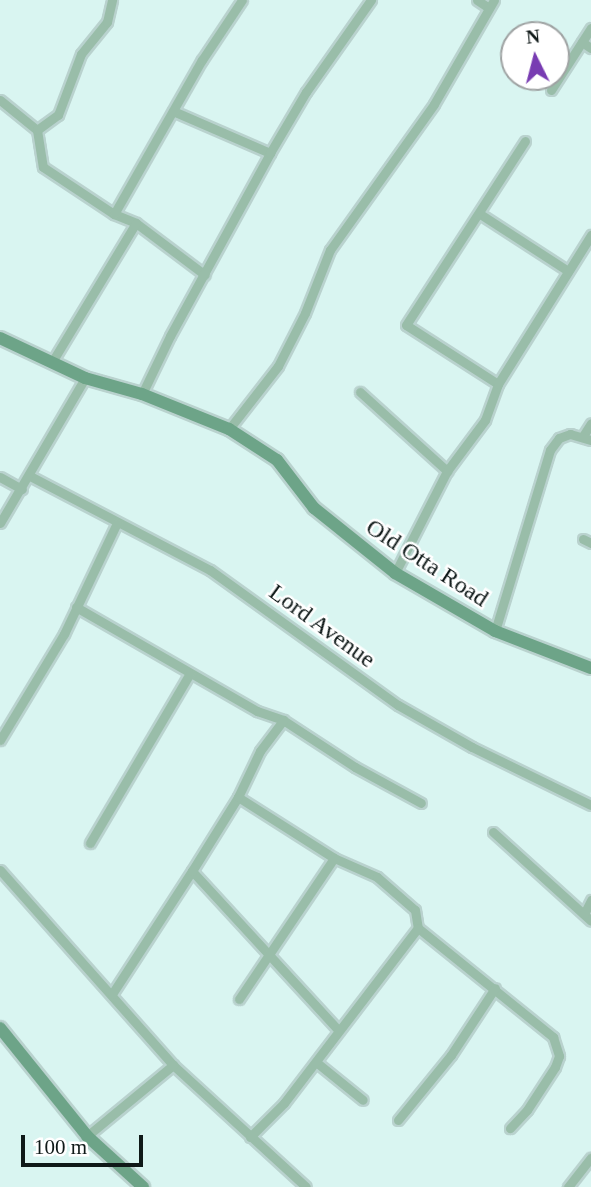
<!DOCTYPE html>
<style>
body{margin:0}
#map{position:relative;width:591px;height:1187px;overflow:hidden;background:#d9f5f1;font-family:"Times New Roman",serif}
div>[style]{position:absolute}
.roads{filter:drop-shadow(2px 0 #b9d2ce) drop-shadow(-2px 0 #b9d2ce) drop-shadow(0 2px #b9d2ce) drop-shadow(0 -2px #b9d2ce)}
.street>*{height:9px;margin:-4.5px;padding:0 4.5px;transform-origin:4.5px;border-radius:4.5px;background:#99bda9}
.secondary>*{height:12px;margin:-6px;padding:0 6px;transform-origin:6px;border-radius:6px;background:#6da488}
span{translate:-50% -50%;white-space:nowrap;text-align:center;line-height:1.15;-webkit-text-stroke:5px #fff;paint-order:stroke}
.street-label{font-size:24px;color:#0f1918}
.north{position:absolute;left:500px;top:21px;width:70px;height:70px;box-sizing:border-box;background:#fff;border:2px solid #9fa3a3;border-radius:50%;rotate:354deg;font-size:19px;font-weight:700;line-height:28px;text-align:center;color:#0f1918}
.north::after{content:'';display:block;margin:auto;width:24px;height:32px;background:#783cb2;clip-path:polygon(50% 0,100% 100%,50% 72%,0 100%)}
.scale{position:absolute;left:21px;top:1135px;width:122px;height:32px;box-sizing:border-box;border:4px solid #0f1918;border-top:0;padding-left:9px;font-size:21px;line-height:24px;white-space:nowrap;color:#0f1918;-webkit-text-stroke:5px #fff;paint-order:stroke}
</style>
<div id="map">
<div class="roads">
<div class="street">
<div style="left:477px;top:0;width:14px;rotate:34deg"></div>
<div style="left:582px;top:42px;width:11px;rotate:34deg"></div>
<div style="left:551px;top:90px;width:74px;rotate:-57.2deg"></div>
<div style="left:0;top:100px;width:48px;rotate:39deg"></div>
<div style="left:37px;top:130px;width:37px;rotate:81deg"></div>
<div style="left:43px;top:167px;width:85px;rotate:33.5deg"></div>
<div style="left:114px;top:214px;width:24px;rotate:22deg"></div>
<div style="left:136px;top:223px;width:86px;rotate:37deg"></div>
<div style="left:173px;top:111px;width:106px;rotate:23.4deg"></div>
<div style="left:37px;top:130px;width:26px;rotate:-36deg"></div>
<div style="left:58px;top:115px;width:65px;rotate:-69.3deg"></div>
<div style="left:81px;top:54px;width:41px;rotate:-50.9deg"></div>
<div style="left:107px;top:22px;width:23px;rotate:-77deg"></div>
<div style="left:114px;top:214px;width:177px;rotate:-60.3deg"></div>
<div style="left:202px;top:60px;width:72px;rotate:-56.3deg"></div>
<div style="left:480px;top:214px;width:105px;rotate:32.9deg"></div>
<div style="left:52px;top:362px;width:162px;rotate:-58.9deg"></div>
<div style="left:498px;top:384px;width:109px;rotate:-147.3deg"></div>
<div style="left:406px;top:325px;width:219px;rotate:-57.1deg"></div>
<div style="left:360px;top:392px;width:118px;rotate:42.2deg"></div>
<div style="left:142px;top:394px;width:64px;rotate:-64.2deg"></div>
<div style="left:170px;top:336px;width:209px;rotate:-61.3deg"></div>
<div style="left:270px;top:153px;width:71px;rotate:-59.5deg"></div>
<div style="left:306px;top:92px;width:113px;rotate:-54.8deg"></div>
<div style="left:229px;top:429px;width:80px;rotate:-52.1deg"></div>
<div style="left:278px;top:366px;width:59px;rotate:-63deg"></div>
<div style="left:305px;top:313px;width:68px;rotate:-68.4deg"></div>
<div style="left:330px;top:250px;width:179px;rotate:-54.5deg"></div>
<div style="left:434px;top:104px;width:120px;rotate:-60deg"></div>
<div style="left:583px;top:436px;width:15px;rotate:-58deg"></div>
<div style="left:30px;top:476px;width:203px;rotate:27.6deg"></div>
<div style="left:210px;top:570px;width:231px;rotate:35.7deg"></div>
<div style="left:398px;top:705px;width:85px;rotate:29.6deg"></div>
<div style="left:472px;top:747px;width:132px;rotate:26deg"></div>
<div style="left:0;top:477px;width:25px;rotate:29deg"></div>
<div style="left:0;top:523px;width:168px;rotate:-59.6deg"></div>
<div style="left:583px;top:539px;width:9px;rotate:27deg"></div>
<div style="left:395px;top:573px;width:114px;rotate:-63deg"></div>
<div style="left:447px;top:471px;width:64px;rotate:-53.3deg"></div>
<div style="left:485px;top:420px;width:38px;rotate:-70deg"></div>
<div style="left:498px;top:384px;width:176px;rotate:-58deg"></div>
<div style="left:76px;top:607px;width:209px;rotate:29.9deg"></div>
<div style="left:257px;top:711px;width:28px;rotate:19deg"></div>
<div style="left:283px;top:720px;width:86px;rotate:33.1deg"></div>
<div style="left:355px;top:767px;width:75px;rotate:28.6deg"></div>
<div style="left:495px;top:631px;width:189px;rotate:-73.1deg"></div>
<div style="left:550px;top:450px;width:15px;rotate:-53deg"></div>
<div style="left:559px;top:438px;width:12px;rotate:-20deg"></div>
<div style="left:570px;top:434px;width:22px;rotate:16deg"></div>
<div style="left:0;top:740px;width:124px;rotate:-58.9deg"></div>
<div style="left:64px;top:634px;width:123px;rotate:-64.5deg"></div>
<div style="left:238px;top:797px;width:114px;rotate:32.4deg"></div>
<div style="left:334px;top:858px;width:47px;rotate:23.8deg"></div>
<div style="left:377px;top:877px;width:50px;rotate:41deg"></div>
<div style="left:415px;top:910px;width:18px;rotate:81deg"></div>
<div style="left:418px;top:928px;width:174px;rotate:38.9deg"></div>
<div style="left:553px;top:1037px;width:20px;rotate:72deg"></div>
<div style="left:559px;top:1056px;width:12px;rotate:110deg"></div>
<div style="left:555px;top:1067px;width:51px;rotate:123.1deg"></div>
<div style="left:527px;top:1110px;width:25px;rotate:133deg"></div>
<div style="left:493px;top:832px;width:132px;rotate:42.2deg"></div>
<div style="left:90px;top:843px;width:197px;rotate:-59.5deg"></div>
<div style="left:0;top:870px;width:261px;rotate:48.4deg"></div>
<div style="left:173px;top:1065px;width:180px;rotate:42.5deg"></div>
<div style="left:192px;top:871px;width:216px;rotate:47.4deg"></div>
<div style="left:584px;top:914px;width:16px;rotate:-63deg"></div>
<div style="left:112px;top:994px;width:147px;rotate:-57deg"></div>
<div style="left:192px;top:871px;width:87px;rotate:-58.1deg"></div>
<div style="left:238px;top:797px;width:51px;rotate:-64.4deg"></div>
<div style="left:260px;top:751px;width:39px;rotate:-53deg"></div>
<div style="left:239px;top:999px;width:170px;rotate:-56deg"></div>
<div style="left:316px;top:1062px;width:60px;rotate:39deg"></div>
<div style="left:398px;top:1120px;width:84px;rotate:-50.8deg"></div>
<div style="left:451px;top:1055px;width:80px;rotate:-56.7deg"></div>
<div style="left:87px;top:1136px;width:112px;rotate:-39.5deg"></div>
<div style="left:250px;top:1137px;width:48px;rotate:-45deg"></div>
<div style="left:284px;top:1103px;width:220px;rotate:-52.6deg"></div>
<div style="left:568px;top:1187px;width:37px;rotate:-52deg"></div>
</div>
<div class="secondary">
<div style="left:0;top:338px;width:94px;rotate:25.2deg"></div>
<div style="left:85px;top:378px;width:59px;rotate:15.7deg"></div>
<div style="left:142px;top:394px;width:94px;rotate:21.9deg"></div>
<div style="left:229px;top:429px;width:57px;rotate:32.9deg"></div>
<div style="left:277px;top:460px;width:61px;rotate:52.4deg"></div>
<div style="left:314px;top:508px;width:104px;rotate:38.7deg"></div>
<div style="left:395px;top:573px;width:116px;rotate:30.1deg"></div>
<div style="left:495px;top:631px;width:103px;rotate:21.1deg"></div>
<div style="left:0;top:1028px;width:139px;rotate:51.1deg"></div>
<div style="left:87px;top:1136px;width:76px;rotate:42.3deg"></div>
</div>
</div>
<div class="street-label">
<span style="left:427px;top:563px;rotate:33deg">Old Otta Road</span>
<span style="left:322px;top:626px;rotate:36deg">Lord Avenue</span>
</div>
<div class="north">N</div>
<div class="scale">100 m</div>
</div>
